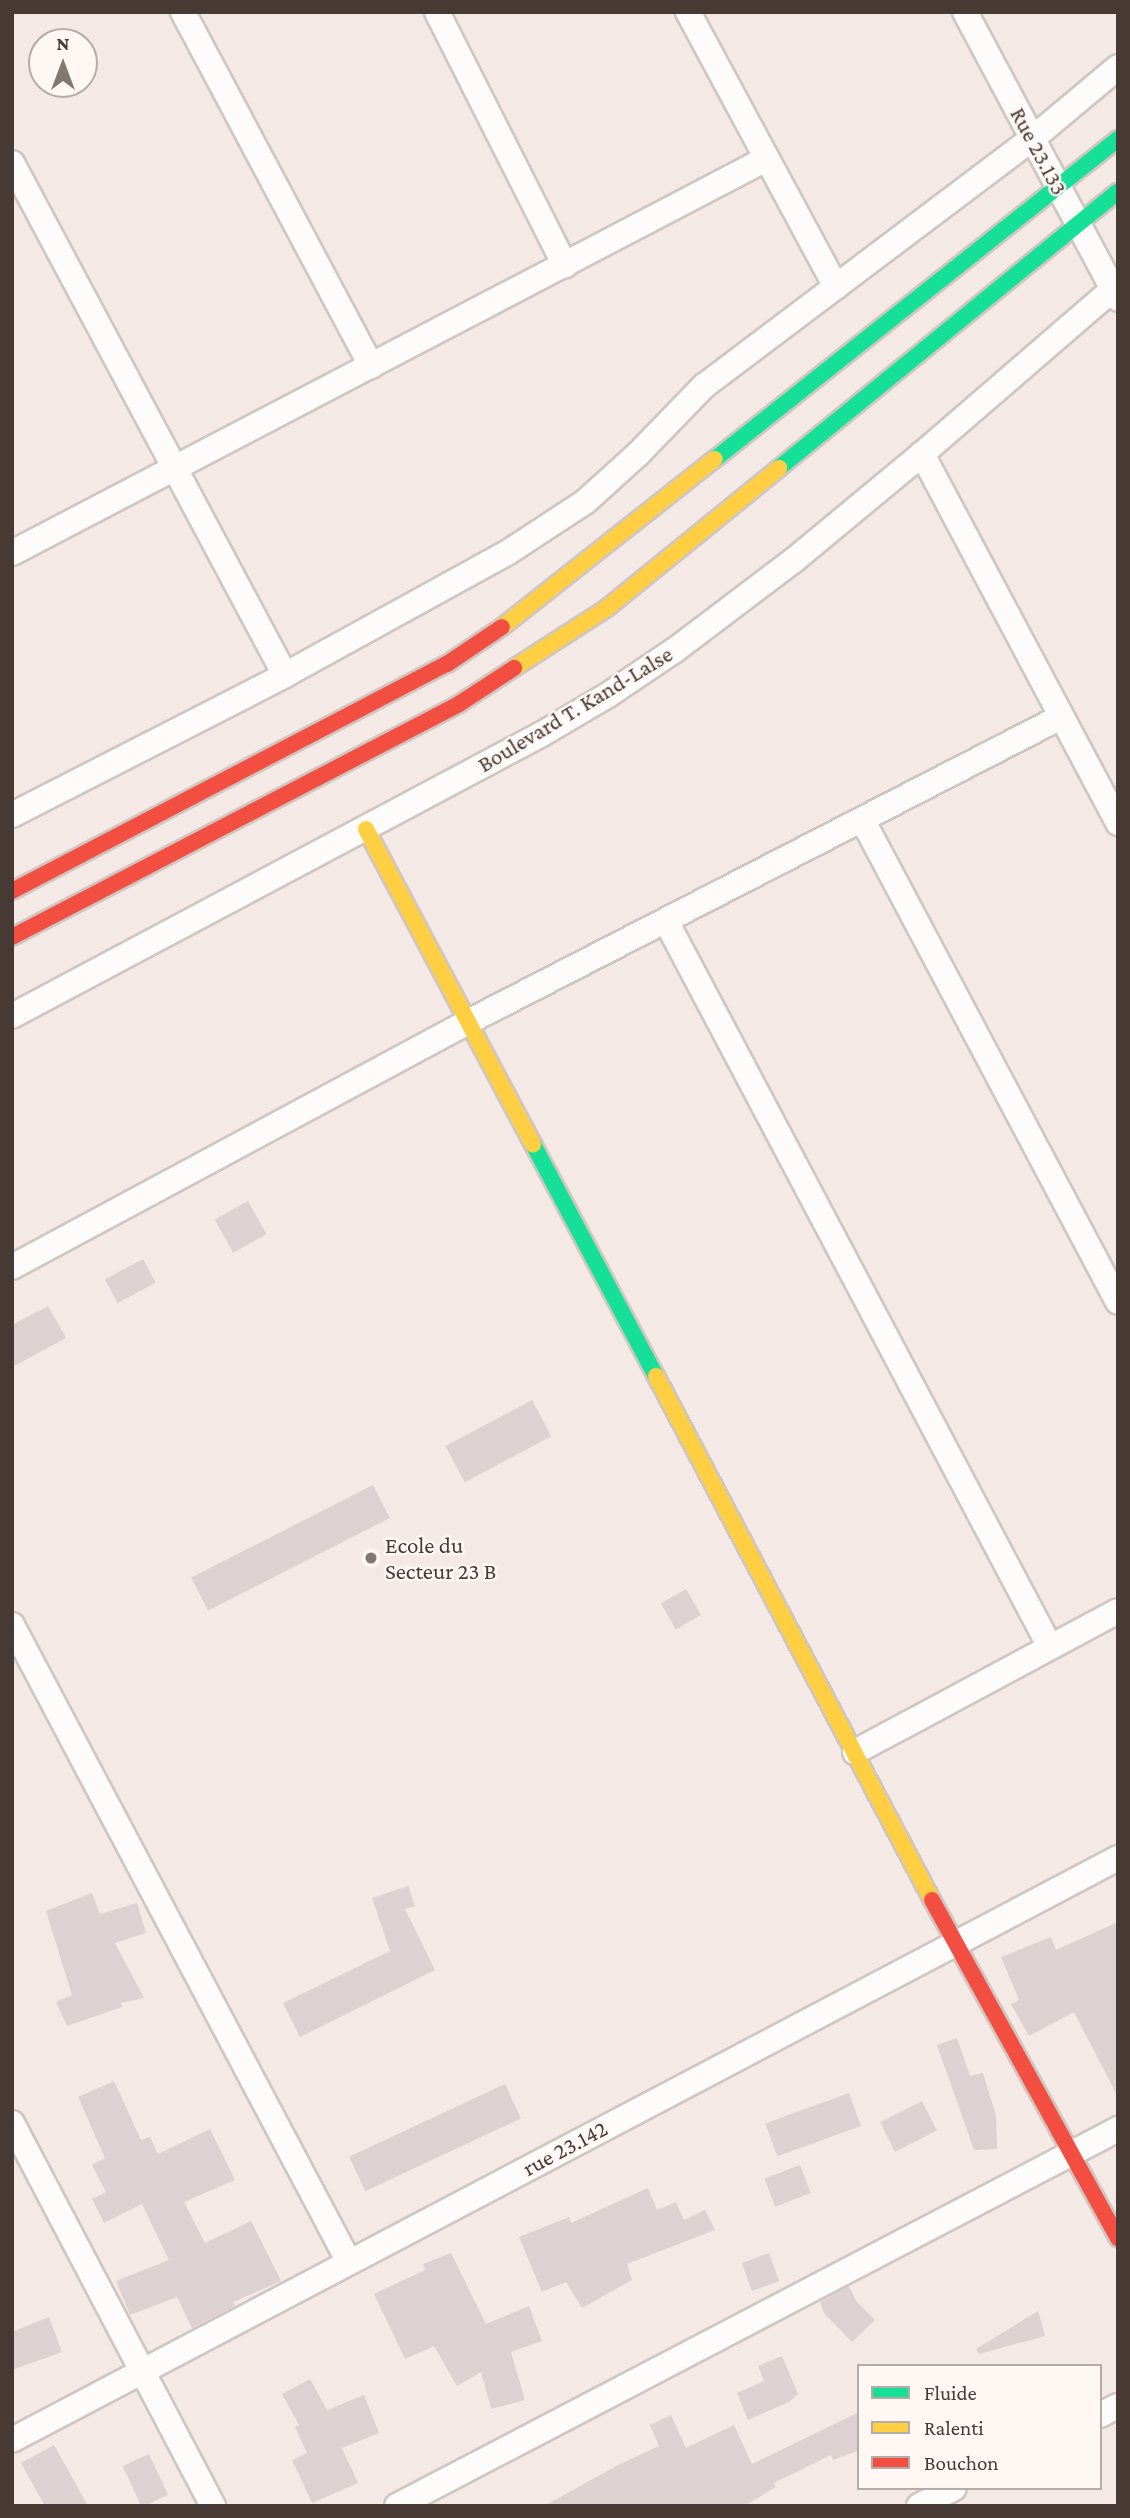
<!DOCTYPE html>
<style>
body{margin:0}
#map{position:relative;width:1130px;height:2518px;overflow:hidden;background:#f4e9e4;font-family:"Crimson Pro",serif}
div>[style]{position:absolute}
.building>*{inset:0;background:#ded1d1;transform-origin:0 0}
.roads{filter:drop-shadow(2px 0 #d0c6c1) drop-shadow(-2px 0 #d0c6c1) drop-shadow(0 2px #d0c6c1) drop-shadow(0 -2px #d0c6c1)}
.street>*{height:24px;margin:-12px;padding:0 12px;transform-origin:12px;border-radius:12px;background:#fdfcfb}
.fast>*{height:16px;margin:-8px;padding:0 8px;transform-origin:8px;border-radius:8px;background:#16e098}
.slow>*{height:16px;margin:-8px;padding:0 8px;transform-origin:8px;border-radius:8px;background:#ffcf43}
.jam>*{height:16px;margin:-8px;padding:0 8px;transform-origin:8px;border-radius:8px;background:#f24e42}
.dots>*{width:19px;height:19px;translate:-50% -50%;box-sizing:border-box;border:4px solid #fef7f4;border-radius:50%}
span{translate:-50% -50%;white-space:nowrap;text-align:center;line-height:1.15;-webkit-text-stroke:5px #fef7f4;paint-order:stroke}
.street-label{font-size:23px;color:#473a34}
.poi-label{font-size:23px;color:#473a34}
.left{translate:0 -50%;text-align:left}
.frame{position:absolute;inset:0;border:14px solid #473a34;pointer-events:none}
.legend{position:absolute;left:857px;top:2364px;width:245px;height:126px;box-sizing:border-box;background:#fef7f4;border:2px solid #b5aba7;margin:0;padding:9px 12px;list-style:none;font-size:21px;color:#473a34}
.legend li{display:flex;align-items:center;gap:14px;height:35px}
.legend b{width:35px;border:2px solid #b5aba7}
.north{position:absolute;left:28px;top:28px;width:70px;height:70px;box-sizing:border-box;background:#fef7f4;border:2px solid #b5aba7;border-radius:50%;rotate:0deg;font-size:19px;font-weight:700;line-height:28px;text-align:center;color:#473a34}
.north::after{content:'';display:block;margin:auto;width:24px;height:32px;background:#847772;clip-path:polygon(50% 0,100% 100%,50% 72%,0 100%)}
</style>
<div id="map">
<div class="building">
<div style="left:248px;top:1201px;width:38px;height:38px;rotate:61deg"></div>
<div style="left:143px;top:1259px;width:27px;height:43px;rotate:62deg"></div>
<div style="clip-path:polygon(48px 1306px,66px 1338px,12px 1367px,12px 1325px)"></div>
<div style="left:532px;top:1400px;width:41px;height:98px;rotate:62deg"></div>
<div style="left:373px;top:1485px;width:37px;height:204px;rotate:63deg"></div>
<div style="left:686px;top:1589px;width:30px;height:29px;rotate:60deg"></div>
<div style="clip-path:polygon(408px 1886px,415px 1906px,405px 1909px,435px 1970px,300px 2037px,283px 2003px,390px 1951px,372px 1898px)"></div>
<div style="clip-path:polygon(92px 1893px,100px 1914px,137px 1903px,146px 1933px,115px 1943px,144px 1998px,121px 2003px,122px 2007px,67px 2026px,56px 2002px,72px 1995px,46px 1911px)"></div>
<div style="clip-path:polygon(1118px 1922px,1118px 2097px,1074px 2012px,1029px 2036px,1011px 2004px,1019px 2000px,1001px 1957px,1051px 1937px,1056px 1950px)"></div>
<div style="clip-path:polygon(957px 2038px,970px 2076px,983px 2073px,996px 2116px,997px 2149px,974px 2150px,937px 2045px)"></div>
<div style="clip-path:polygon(114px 2081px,141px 2140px,150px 2137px,158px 2154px,210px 2129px,235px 2180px,184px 2202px,205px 2243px,251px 2221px,281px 2281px,233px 2302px,235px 2306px,192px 2328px,177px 2297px,130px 2315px,116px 2281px,169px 2260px,142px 2204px,104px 2223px,92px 2199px,106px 2192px,92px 2165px,105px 2158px,78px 2097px)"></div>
<div style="left:505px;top:2084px;width:38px;height:172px;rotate:65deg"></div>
<div style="left:849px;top:2093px;width:35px;height:89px;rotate:70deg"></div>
<div style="left:922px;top:2101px;width:33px;height:47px;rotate:63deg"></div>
<div style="left:800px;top:2165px;width:30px;height:38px;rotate:69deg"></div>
<div style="clip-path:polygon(648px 2188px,657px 2210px,676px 2202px,684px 2220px,705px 2210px,715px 2230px,627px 2264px,632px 2280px,582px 2308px,566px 2282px,542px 2292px,519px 2237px,569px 2217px,571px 2223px)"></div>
<div style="clip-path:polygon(451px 2253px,486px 2324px,529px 2306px,542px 2341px,511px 2352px,525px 2400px,491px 2409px,481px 2372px,457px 2386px,434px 2346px,405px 2359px,374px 2294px,425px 2270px,423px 2264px)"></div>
<div style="left:769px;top:2253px;width:30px;height:29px;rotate:70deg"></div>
<div style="clip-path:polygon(849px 2286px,856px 2301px,875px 2320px,852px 2342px,824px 2313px,820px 2302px)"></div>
<div style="clip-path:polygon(1038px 2311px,1045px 2336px,979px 2354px,976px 2349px)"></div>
<div style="clip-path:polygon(49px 2317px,62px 2352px,12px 2370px,12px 2332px)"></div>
<div style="clip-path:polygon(782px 2356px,798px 2394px,789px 2402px,748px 2420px,737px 2393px,764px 2381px,758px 2366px)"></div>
<div style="clip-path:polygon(310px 2379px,327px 2410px,364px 2395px,379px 2433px,342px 2448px,358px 2483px,312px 2503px,292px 2460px,307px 2453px,295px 2427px,299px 2425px,282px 2394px)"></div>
<div style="clip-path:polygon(859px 2412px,859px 2450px,833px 2460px,831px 2455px,774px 2483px,776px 2487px,744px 2506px,544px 2506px,618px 2465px,659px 2446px,650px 2425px,671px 2415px,686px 2448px,734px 2425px,752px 2464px)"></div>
<div style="clip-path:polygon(54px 2445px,88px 2506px,45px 2506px,21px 2463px)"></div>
<div style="left:149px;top:2454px;width:45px;height:29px;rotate:65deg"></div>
</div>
<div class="roads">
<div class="street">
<div style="left:183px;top:12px;width:401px;rotate:62deg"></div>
<div style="left:437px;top:12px;width:284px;rotate:63.2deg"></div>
<div style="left:688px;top:12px;width:312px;rotate:61.7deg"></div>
<div style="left:965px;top:12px;width:325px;rotate:61.9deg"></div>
<div style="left:12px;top:163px;width:580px;rotate:61.93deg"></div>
<div style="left:922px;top:454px;width:418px;rotate:62deg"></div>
<div style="left:12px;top:553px;width:851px;rotate:-27.59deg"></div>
<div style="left:12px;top:815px;width:307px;rotate:-27.1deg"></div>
<div style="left:285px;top:675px;width:253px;rotate:-28.8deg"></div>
<div style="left:507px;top:553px;width:93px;rotate:-33.2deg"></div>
<div style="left:585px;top:502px;width:72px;rotate:-42.2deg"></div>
<div style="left:638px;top:454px;width:95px;rotate:-45.9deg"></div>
<div style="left:704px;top:386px;width:411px;rotate:-37deg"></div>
<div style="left:1032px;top:139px;width:112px;rotate:-39.9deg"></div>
<div style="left:863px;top:821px;width:544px;rotate:62.07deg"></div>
<div style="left:666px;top:921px;width:821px;rotate:62.12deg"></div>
<div style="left:12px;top:1016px;width:600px;rotate:-28.02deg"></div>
<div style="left:542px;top:734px;width:77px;rotate:-30.6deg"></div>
<div style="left:608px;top:695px;width:81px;rotate:-33.9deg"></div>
<div style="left:675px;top:650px;width:149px;rotate:-37.1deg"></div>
<div style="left:794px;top:560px;width:166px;rotate:-39.6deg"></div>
<div style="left:922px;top:454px;width:259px;rotate:-40.8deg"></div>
<div style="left:12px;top:1267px;width:518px;rotate:-28.25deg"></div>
<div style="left:468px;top:1022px;width:667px;rotate:-27.22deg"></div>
<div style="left:12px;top:1625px;width:721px;rotate:62.12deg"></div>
<div style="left:855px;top:1752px;width:298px;rotate:-28.2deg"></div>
<div style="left:12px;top:2123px;width:433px;rotate:62.3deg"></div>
<div style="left:1100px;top:2415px;width:20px;rotate:-27deg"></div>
<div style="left:12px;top:2440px;width:1250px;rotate:-27.75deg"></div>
<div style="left:397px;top:2506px;width:814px;rotate:-27.6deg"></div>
<div style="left:919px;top:2506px;width:39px;rotate:-27deg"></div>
</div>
<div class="fast">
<div style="left:715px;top:459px;width:515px;rotate:-38.45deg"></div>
<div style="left:779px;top:468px;width:437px;rotate:-39.2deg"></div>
<div style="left:533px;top:1144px;width:263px;rotate:62.1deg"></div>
</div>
<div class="slow">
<div style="left:502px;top:627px;width:271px;rotate:-38.3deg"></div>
<div style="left:514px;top:668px;width:111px;rotate:-32.8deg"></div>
<div style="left:607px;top:608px;width:222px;rotate:-39.1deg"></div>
<div style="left:366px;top:829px;width:357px;rotate:62.1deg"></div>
<div style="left:656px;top:1376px;width:592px;rotate:62.22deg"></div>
</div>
<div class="jam">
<div style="left:12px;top:891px;width:491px;rotate:-27.6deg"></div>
<div style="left:447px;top:664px;width:66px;rotate:-33.9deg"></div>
<div style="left:12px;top:937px;width:504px;rotate:-27.53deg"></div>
<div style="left:459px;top:704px;width:66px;rotate:-33.2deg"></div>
<div style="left:932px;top:1900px;width:386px;rotate:61.2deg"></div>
</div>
</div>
<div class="dots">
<div style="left:371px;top:1558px;background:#847772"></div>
</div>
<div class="street-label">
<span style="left:1039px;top:151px;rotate:62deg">Rue 23.133</span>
<span style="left:575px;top:709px;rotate:-31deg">Boulevard T. Kand-Lalse</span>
<span style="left:565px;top:2148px;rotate:-28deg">rue 23.142</span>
</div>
<div class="poi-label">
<span class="left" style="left:385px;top:1558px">Ecole du<br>Secteur 23 B</span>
</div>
<div class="frame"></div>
<ul class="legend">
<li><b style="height:9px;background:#16e098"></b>Fluide</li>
<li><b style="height:9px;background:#ffcf43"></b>Ralenti</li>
<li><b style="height:9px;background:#f24e42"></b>Bouchon</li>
</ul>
<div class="north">N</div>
</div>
